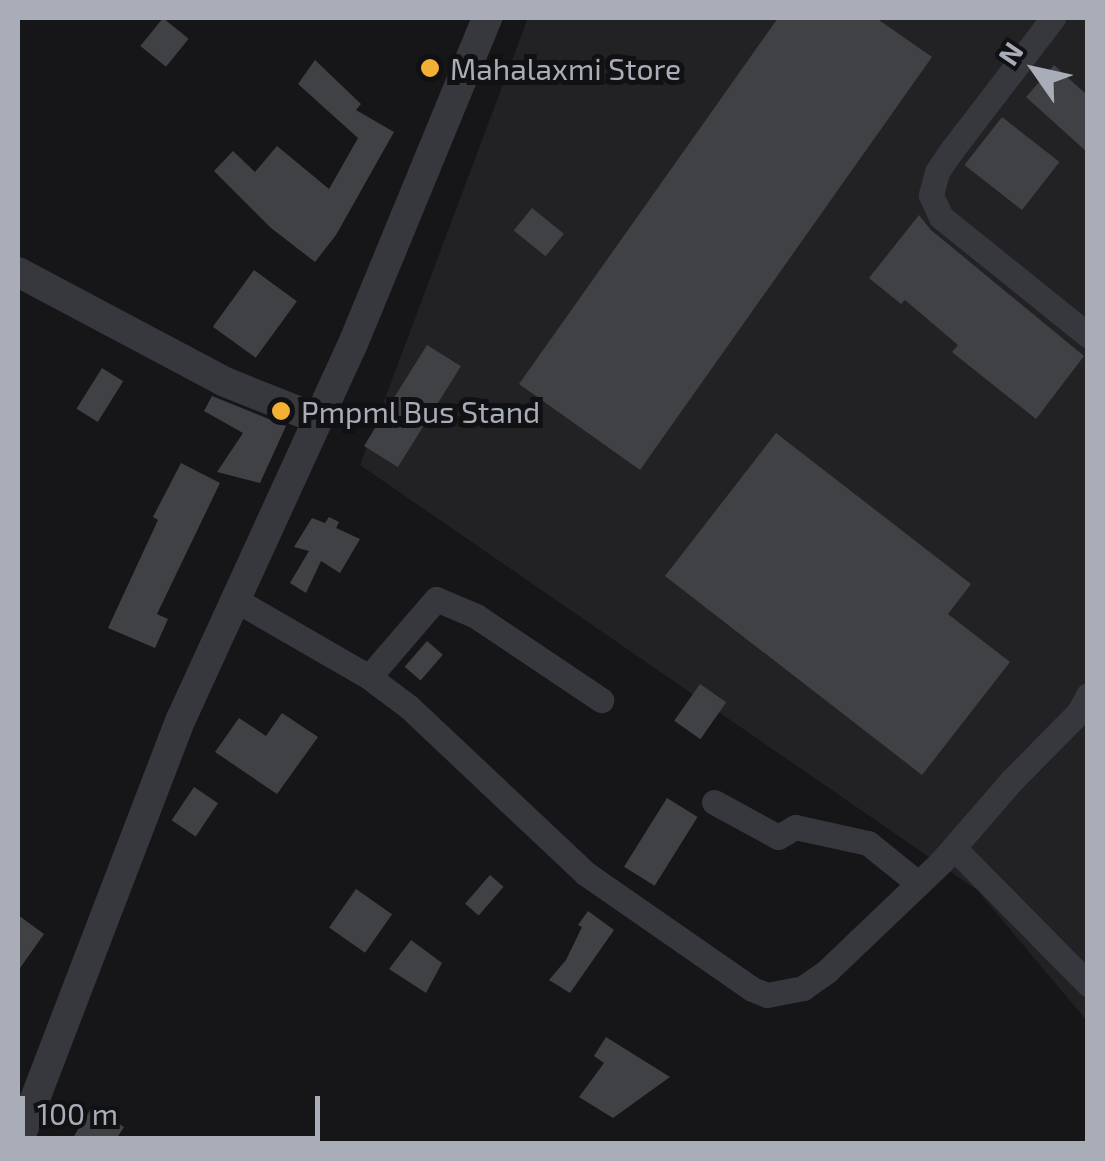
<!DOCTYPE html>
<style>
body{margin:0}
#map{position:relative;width:1105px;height:1161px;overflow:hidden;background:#161618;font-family:"Exo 2",sans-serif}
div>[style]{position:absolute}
.built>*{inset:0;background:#222225}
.building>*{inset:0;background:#404145;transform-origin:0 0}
.minor>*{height:25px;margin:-12.5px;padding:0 12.5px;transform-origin:12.5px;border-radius:12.5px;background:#37383d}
.tertiary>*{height:30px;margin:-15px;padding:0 15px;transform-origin:15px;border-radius:15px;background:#37383d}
.dots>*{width:28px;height:28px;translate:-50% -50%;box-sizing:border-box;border:5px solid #111113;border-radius:50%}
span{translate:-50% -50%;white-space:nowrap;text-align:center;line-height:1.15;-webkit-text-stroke:10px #111113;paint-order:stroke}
.poi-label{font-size:30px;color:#a8adb8}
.left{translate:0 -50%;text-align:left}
.frame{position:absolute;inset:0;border:20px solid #a8adb8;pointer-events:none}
.north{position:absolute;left:985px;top:20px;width:100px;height:100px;-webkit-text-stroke:8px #111113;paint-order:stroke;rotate:304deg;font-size:28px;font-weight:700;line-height:40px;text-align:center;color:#a8adb8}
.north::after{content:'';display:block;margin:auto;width:35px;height:45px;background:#a8adb8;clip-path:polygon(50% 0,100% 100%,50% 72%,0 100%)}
.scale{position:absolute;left:20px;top:1096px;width:300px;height:45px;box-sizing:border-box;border:5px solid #a8adb8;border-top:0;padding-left:12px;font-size:30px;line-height:35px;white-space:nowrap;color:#a8adb8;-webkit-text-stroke:8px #111113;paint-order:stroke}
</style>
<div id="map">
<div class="built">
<div style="clip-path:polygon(528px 18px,1087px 18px,1087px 1021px,977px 890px,360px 465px)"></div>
</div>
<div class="building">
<div style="left:163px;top:18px;width:33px;height:36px;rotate:39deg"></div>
<div style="clip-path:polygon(778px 18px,876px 18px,932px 57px,640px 470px,519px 384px)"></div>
<div style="clip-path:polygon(315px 60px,361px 104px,356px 110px,394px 132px,336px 235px,315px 262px,271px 228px,214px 171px,233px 151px,255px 172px,277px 146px,329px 189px,358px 138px,298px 84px)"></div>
<div style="clip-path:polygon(1054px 65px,1088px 96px,1088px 153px,1026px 97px)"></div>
<div style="left:1002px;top:117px;width:73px;height:61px;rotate:38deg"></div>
<div style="left:532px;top:208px;width:41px;height:29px;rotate:39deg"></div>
<div style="clip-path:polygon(919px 215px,931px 230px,1084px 356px,1036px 419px,952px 352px,958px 345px,905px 300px,901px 304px,869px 278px)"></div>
<div style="left:254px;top:270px;width:53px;height:70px;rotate:36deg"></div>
<div style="left:427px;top:345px;width:40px;height:119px;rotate:32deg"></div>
<div style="left:102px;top:368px;width:25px;height:48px;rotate:32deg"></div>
<div style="clip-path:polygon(212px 396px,286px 426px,260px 483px,217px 472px,243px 433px,204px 411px)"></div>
<div style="clip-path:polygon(776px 433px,971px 584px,948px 614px,1010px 662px,922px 775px,665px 576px)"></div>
<div style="clip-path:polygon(181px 463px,220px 483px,157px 614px,168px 619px,155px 648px,108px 628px,158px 520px,153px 517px)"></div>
<div style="clip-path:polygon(329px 517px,339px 522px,336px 528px,360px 539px,340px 573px,321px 561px,306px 593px,290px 583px,309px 551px,294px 547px,312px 518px,325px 523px)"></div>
<div style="left:427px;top:641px;width:21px;height:34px;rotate:41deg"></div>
<div style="left:700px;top:684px;width:32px;height:45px;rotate:35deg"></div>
<div style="clip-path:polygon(282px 713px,318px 737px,277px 794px,215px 752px,239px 718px,266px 736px)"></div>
<div style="left:194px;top:787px;width:29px;height:40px;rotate:34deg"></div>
<div style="left:667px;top:798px;width:36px;height:81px;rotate:32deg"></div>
<div style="left:490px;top:875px;width:18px;height:38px;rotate:41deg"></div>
<div style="left:356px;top:889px;width:44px;height:47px;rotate:35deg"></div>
<div style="clip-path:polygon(588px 911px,614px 930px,570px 993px,549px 980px,566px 960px,582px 927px,578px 925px)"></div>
<div style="clip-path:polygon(18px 915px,44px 934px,18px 971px)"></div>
<div style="clip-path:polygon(411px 940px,442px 963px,426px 993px,389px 969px)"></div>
<div style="clip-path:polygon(606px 1037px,670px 1077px,613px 1118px,579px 1097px,604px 1063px,594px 1056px)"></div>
<div style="clip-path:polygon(92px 1107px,124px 1127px,113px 1144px,69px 1144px)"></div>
</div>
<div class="minor">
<div style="left:1053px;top:18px;width:168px;rotate:127.5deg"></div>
<div style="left:951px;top:151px;width:25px;rotate:124deg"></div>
<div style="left:937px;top:172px;width:24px;rotate:105deg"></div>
<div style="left:931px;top:195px;width:24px;rotate:66deg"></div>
<div style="left:941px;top:217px;width:189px;rotate:38.8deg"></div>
<div style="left:234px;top:599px;width:156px;rotate:30deg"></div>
<div style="left:369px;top:677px;width:50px;rotate:36.9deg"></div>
<div style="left:409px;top:707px;width:242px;rotate:43.3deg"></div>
<div style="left:585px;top:873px;width:203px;rotate:34.8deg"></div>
<div style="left:752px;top:989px;width:16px;rotate:22deg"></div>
<div style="left:767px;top:995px;width:37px;rotate:-11deg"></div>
<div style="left:803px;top:988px;width:29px;rotate:-35deg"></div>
<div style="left:827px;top:971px;width:158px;rotate:-43.7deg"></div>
<div style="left:941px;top:862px;width:108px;rotate:-49.1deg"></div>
<div style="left:1012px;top:780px;width:95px;rotate:-45.4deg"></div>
<div style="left:1079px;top:712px;width:19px;rotate:-62deg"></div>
<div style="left:369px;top:677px;width:103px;rotate:-49.3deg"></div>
<div style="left:436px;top:599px;width:43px;rotate:23deg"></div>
<div style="left:476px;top:616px;width:151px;rotate:33.9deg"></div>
<div style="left:714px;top:802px;width:73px;rotate:28.7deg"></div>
<div style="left:778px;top:837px;width:20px;rotate:-30deg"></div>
<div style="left:795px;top:827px;width:75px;rotate:12.4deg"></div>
<div style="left:868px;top:843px;width:65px;rotate:38.8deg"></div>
<div style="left:954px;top:848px;width:191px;rotate:45.4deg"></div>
</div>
<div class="tertiary">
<div style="left:18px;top:272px;width:234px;rotate:28deg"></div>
<div style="left:225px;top:382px;width:100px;rotate:21.7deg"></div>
<div style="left:18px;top:1143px;width:454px;rotate:-69deg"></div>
<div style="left:181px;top:719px;width:410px;rotate:-65.4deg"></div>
<div style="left:352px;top:346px;width:355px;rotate:-67.6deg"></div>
</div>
<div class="dots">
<div style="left:430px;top:68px;background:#f2b134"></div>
<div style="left:281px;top:411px;background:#f2b134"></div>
</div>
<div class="poi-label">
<span class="left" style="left:450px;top:68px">Mahalaxmi Store</span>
<span class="left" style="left:301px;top:411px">Pmpml Bus Stand</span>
</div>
<div class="frame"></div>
<div class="north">N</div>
<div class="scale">100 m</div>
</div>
